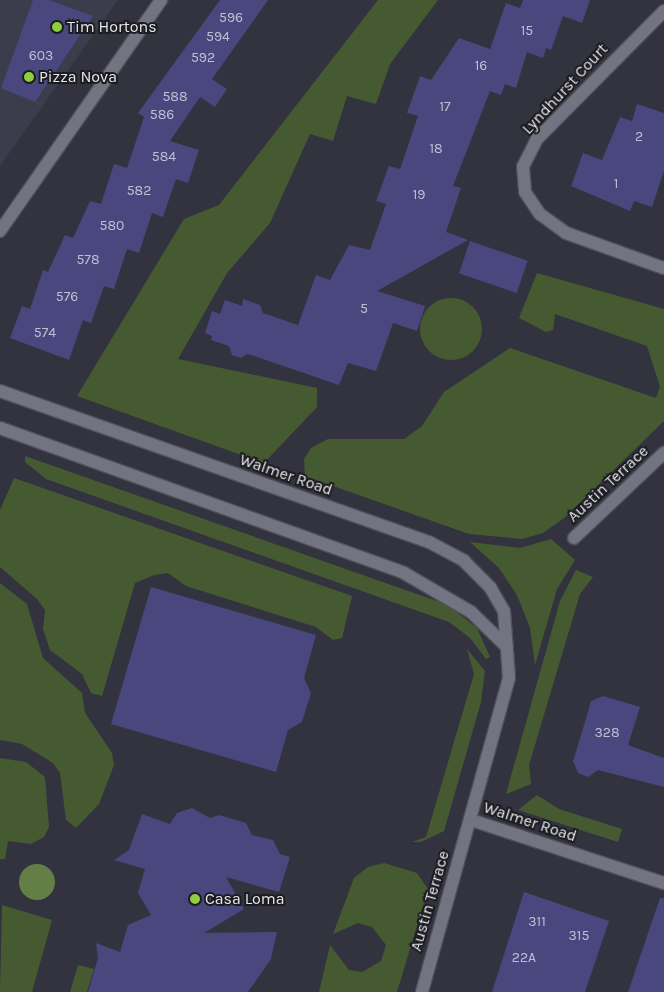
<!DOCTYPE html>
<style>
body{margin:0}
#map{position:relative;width:664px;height:992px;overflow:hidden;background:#32333e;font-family:Karla,sans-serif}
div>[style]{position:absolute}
.built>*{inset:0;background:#3b3c4c}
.green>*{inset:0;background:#465a32}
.round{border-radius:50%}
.water>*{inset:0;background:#637f45}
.building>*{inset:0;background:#49477e;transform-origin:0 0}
.roads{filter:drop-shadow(1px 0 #4f4f59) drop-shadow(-1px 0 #4f4f59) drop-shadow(0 1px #4f4f59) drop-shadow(0 -1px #4f4f59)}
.minor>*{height:12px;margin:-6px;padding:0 6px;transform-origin:6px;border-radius:6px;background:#737481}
.tertiary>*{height:12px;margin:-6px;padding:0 6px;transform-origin:6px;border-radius:6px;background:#737481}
.dots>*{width:14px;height:14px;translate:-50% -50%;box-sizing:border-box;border:2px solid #1b1b20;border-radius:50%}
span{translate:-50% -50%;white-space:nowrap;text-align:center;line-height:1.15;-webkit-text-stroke:4px #1b1b20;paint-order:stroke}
.number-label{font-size:14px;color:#c0bfd2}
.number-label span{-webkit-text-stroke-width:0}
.poi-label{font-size:16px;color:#e7e7ee}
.left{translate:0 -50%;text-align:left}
.street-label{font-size:16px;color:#e7e7ee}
</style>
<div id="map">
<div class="built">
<div style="clip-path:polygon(0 0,118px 0,0 166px)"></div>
</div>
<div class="green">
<div style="clip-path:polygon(378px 0,438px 0,390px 64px,376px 104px,347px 96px,333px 141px,310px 134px,270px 223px,227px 273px,178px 359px,317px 388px,317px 407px,264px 463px,77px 396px,184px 219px,219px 205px)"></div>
<div style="clip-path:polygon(537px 273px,664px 309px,664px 421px,564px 518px,543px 533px,522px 539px,469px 534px,305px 476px,304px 459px,311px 448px,328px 439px,404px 439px,422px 426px,444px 392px,510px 348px,656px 398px,660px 387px,647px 346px,555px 314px,553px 330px,546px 332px,519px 318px)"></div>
<div class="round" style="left:420px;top:298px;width:62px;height:62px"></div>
<div style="clip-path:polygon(25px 456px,448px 605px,477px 628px,490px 657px,486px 659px,470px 638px,449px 622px,46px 479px,25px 462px)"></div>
<div style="clip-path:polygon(14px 478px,352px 596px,342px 638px,333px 640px,316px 627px,186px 586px,168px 573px,154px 575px,135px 583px,102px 696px,91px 693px,82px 674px,50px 650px,43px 629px,45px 610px,37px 599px,0 567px,0 510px)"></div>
<div style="clip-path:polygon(551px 539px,575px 560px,557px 589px,535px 665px,530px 628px,517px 595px,499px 568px,470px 542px,520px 548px)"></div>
<div style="clip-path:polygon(576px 570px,593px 577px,580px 594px,529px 765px,531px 784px,506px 794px,560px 601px)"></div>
<div style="clip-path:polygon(0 583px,27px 604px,43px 658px,82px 693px,85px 713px,112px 753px,114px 765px,99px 804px,76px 828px,66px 820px,60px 773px,53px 763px,22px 744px,0 740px)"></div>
<div style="clip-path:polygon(467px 649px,485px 671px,481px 702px,444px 831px,421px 842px,412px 842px,426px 837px,474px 674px)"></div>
<div style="clip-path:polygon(0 758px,26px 762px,45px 777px,49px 827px,44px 837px,31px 844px,8px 841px,5px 859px,0 859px)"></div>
<div style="clip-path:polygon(537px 795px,559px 809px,622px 829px,618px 842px,518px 810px)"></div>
<div style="clip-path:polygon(384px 863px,417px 873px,428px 889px,397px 992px,319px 992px,330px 945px,349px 970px,362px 972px,381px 961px,386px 945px,372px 927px,358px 923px,333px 934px,354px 878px,368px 867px)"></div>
<div style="clip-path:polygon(2px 905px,52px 920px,32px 992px,0 992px)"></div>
<div style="clip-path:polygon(78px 965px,94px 969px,87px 992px,70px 992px)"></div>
</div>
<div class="water">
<div class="round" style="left:19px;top:864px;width:36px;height:36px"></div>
</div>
<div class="building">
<div style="clip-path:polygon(33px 0,49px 0,93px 16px,35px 102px,1px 88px)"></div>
<div style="clip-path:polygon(220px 0,268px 0,212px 79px,227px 89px,215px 107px,200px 97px,170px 141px,199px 150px,188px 183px,176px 179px,163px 217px,152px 213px,139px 253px,127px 249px,114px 289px,104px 286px,91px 323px,83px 320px,69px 360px,10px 338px,22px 306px,30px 309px,43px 270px,48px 272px,65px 235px,73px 238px,90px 201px,101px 204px,114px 164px,127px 168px,144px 117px,138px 113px)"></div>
<div style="clip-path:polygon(523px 0,590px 0,582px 23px,563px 16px,551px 50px,546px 48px,543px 58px,527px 52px,516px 88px,505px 84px,501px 95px,490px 91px,453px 186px,461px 188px,446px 232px,468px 240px,377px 291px,425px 306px,417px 331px,393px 323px,376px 371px,348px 363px,339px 385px,248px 354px,241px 358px,232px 355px,229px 346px,211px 340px,212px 336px,205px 333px,212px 311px,220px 314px,225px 300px,242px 306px,243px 299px,260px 305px,263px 313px,298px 325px,316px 275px,330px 280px,349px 245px,370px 250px,386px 204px,376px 201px,389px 166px,400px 169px,418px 116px,407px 113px,420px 76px,431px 80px,459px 38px,490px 49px,506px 3px,520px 8px)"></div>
<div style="clip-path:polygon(637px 104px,664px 113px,664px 171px,652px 207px,634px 201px,630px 211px,571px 186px,583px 153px,602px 160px,620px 117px,632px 121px)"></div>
<div style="left:470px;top:241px;width:61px;height:34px;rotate:19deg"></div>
<div style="clip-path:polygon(151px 587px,316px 635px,304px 678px,311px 693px,302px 722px,288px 730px,276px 772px,111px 724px)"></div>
<div style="clip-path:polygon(603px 696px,640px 707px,628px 745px,664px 758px,664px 787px,598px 770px,588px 777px,578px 773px,573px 761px,585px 722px,591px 701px)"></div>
<div style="clip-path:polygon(192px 808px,210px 818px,219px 815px,246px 823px,252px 835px,273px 840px,280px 854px,290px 857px,279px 892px,226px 877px,244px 909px,204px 933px,277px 932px,271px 959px,248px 992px,88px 992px,98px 958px,96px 943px,120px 952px,128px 925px,151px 915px,138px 893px,145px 869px,114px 860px,129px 850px,142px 814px,170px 824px,177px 813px)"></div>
<div style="clip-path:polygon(524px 892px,609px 921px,585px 992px,492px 992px)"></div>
<div style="clip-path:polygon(660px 898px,664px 898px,664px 992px,628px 992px)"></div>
</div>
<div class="roads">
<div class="minor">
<div style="left:664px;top:11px;width:180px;rotate:134.8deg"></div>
<div style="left:537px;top:139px;width:31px;rotate:117deg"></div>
<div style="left:523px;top:167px;width:25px;rotate:85deg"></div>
<div style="left:525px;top:192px;width:27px;rotate:56deg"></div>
<div style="left:540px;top:214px;width:32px;rotate:36deg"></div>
<div style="left:566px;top:233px;width:104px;rotate:19.7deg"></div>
<div style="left:574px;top:538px;width:124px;rotate:-43.4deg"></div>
<div style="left:471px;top:820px;width:203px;rotate:18.1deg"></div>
</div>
<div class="tertiary">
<div style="left:0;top:231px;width:282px;rotate:-55.1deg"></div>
<div style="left:0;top:391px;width:455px;rotate:19.4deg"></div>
<div style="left:429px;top:542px;width:40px;rotate:28deg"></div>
<div style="left:464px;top:561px;width:37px;rotate:45deg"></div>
<div style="left:490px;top:587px;width:28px;rotate:60deg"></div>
<div style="left:504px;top:611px;width:67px;rotate:85.7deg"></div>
<div style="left:509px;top:678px;width:326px;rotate:105.5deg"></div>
<div style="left:0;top:428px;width:429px;rotate:19.7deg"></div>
<div style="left:404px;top:573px;width:78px;rotate:30.2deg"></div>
<div style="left:471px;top:612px;width:50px;rotate:44.2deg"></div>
</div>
</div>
<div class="dots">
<div style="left:57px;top:27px;background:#8fcd41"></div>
<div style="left:29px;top:77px;background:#8fcd41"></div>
<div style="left:195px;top:899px;background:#8fcd41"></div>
</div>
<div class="number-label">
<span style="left:231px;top:18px">596</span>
<span style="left:527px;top:31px">15</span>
<span style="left:218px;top:37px">594</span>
<span style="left:41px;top:56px">603</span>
<span style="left:203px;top:58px">592</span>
<span style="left:481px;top:66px">16</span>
<span style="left:175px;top:97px">588</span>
<span style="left:445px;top:107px">17</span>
<span style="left:162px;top:115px">586</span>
<span style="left:639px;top:137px">2</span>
<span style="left:436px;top:149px">18</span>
<span style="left:164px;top:157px">584</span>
<span style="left:616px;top:184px">1</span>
<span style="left:139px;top:191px">582</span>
<span style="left:419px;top:195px">19</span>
<span style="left:112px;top:226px">580</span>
<span style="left:88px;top:260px">578</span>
<span style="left:67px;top:297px">576</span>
<span style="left:364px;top:309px">5</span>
<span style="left:45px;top:333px">574</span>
<span style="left:607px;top:733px">328</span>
<span style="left:537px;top:922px">311</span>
<span style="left:579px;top:936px">315</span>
<span style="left:524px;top:958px">22A</span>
</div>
<div class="poi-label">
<span class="left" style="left:67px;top:27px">Tim Hortons</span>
<span class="left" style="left:39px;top:77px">Pizza Nova</span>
<span class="left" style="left:205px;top:899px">Casa Loma</span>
</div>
<div class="street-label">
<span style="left:565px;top:89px;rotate:-47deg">Lyndhurst Court</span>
<span style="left:286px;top:475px;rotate:19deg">Walmer Road</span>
<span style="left:608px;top:484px;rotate:-43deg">Austin Terrace</span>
<span style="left:530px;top:822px;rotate:18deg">Walmer Road</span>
<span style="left:430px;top:901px;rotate:-74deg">Austin Terrace</span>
</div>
</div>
